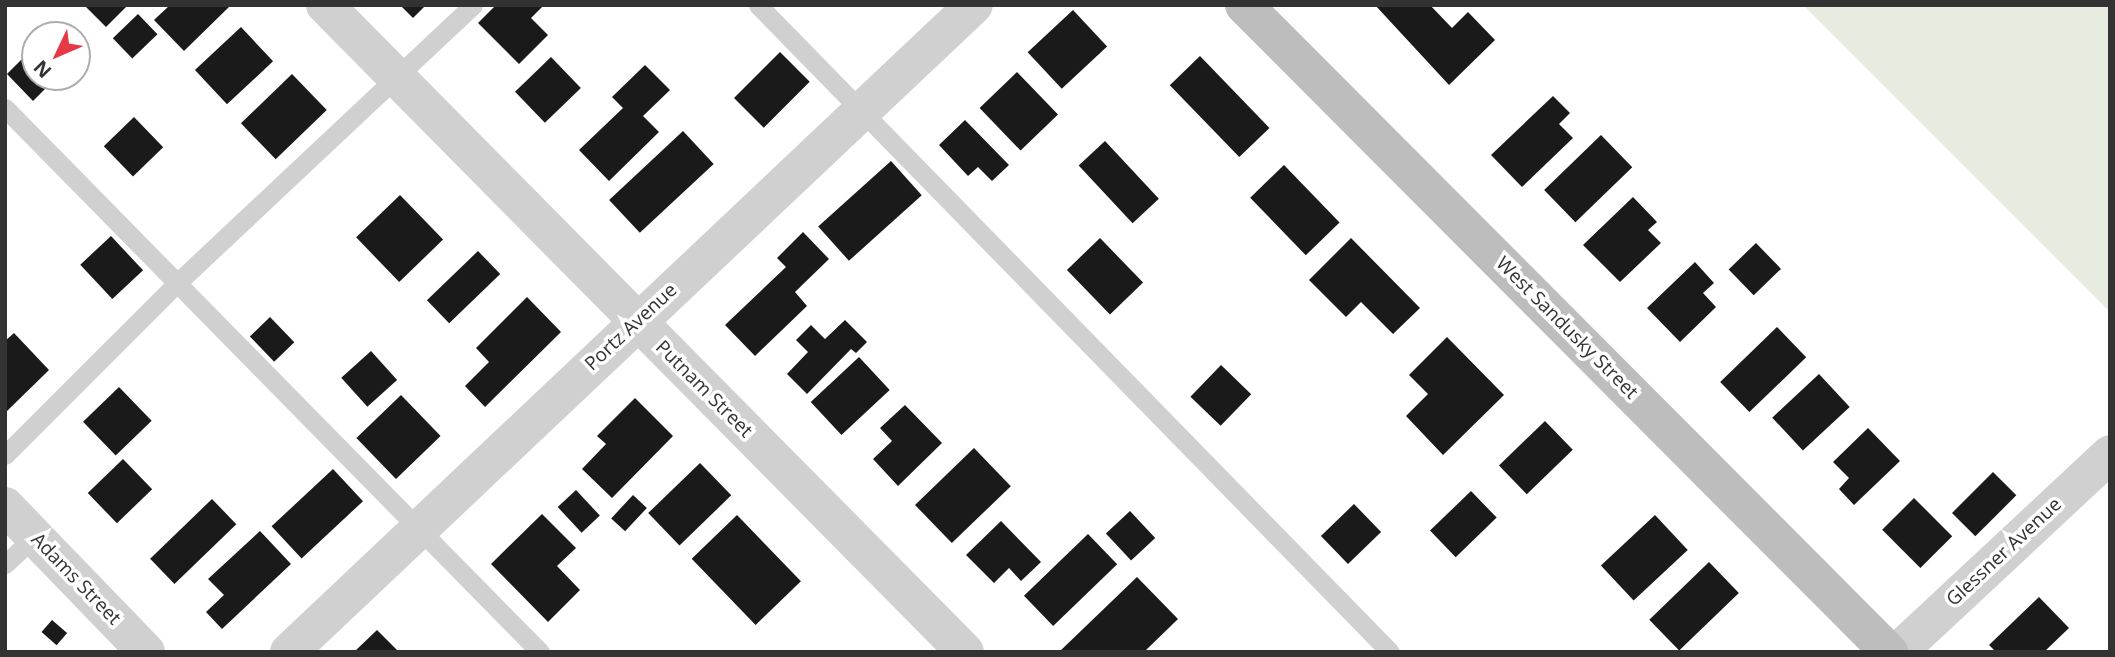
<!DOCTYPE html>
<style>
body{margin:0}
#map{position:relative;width:2115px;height:657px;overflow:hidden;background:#fff;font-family:"Open Sans",sans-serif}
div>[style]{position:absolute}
.green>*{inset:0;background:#e6ecdf}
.building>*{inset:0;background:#1a1a1a;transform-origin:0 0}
.lane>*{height:19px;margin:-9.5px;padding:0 9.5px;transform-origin:9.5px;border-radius:9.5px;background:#d0d0d0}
.street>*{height:38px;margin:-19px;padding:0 19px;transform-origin:19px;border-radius:19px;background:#d0d0d0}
.secondary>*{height:38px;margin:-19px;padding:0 19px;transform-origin:19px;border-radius:19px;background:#bdbdbd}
span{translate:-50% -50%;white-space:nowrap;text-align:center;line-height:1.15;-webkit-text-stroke:7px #fff;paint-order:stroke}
.street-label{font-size:19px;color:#333}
.frame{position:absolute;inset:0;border:7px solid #333;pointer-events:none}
.north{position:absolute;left:21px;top:21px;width:70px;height:70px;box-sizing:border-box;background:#fff;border:2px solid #adadad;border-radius:50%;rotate:226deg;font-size:19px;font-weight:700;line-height:28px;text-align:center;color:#333}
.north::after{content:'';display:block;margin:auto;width:24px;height:32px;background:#e63946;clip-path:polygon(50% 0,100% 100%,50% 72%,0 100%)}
</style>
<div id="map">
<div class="green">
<div style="clip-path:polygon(1803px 5px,2110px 5px,2110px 312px)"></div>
</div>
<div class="building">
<div style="clip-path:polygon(84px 5px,128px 5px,106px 27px)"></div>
<div style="clip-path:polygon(170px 5px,231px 5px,184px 51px,154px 20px)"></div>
<div style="clip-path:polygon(400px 5px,426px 5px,413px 18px)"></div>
<div style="clip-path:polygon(496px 5px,544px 5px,531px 18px,548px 35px,519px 64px,478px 23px)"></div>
<div style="clip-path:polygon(1375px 5px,1430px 5px,1452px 28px,1468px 12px,1495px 40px,1449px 85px)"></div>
<div style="left:1073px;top:10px;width:50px;height:62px;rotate:47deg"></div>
<div style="left:138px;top:14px;width:28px;height:35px;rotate:46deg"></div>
<div style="left:241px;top:27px;width:47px;height:63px;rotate:47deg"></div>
<div style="clip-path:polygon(35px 46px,35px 77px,57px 77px,33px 101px,7px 74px)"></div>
<div style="left:780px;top:52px;width:42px;height:65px;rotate:45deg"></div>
<div style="left:1200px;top:56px;width:100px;height:42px;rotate:46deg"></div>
<div style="left:551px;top:57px;width:43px;height:50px;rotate:46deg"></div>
<div style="clip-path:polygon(645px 65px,670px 90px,643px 116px,659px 132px,609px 181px,579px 150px,623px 108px,612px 97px)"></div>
<div style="left:1017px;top:72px;width:59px;height:52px;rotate:46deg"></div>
<div style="left:292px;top:74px;width:50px;height:71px;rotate:46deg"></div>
<div style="clip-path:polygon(1553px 96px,1570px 113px,1559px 124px,1573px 138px,1522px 187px,1491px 155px)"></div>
<div style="left:134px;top:117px;width:42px;height:42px;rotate:46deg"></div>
<div style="clip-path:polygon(965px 120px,1009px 165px,992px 181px,978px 167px,968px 176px,939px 145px)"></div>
<div style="left:683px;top:131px;width:45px;height:101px;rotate:47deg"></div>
<div style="left:1601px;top:135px;width:45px;height:79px;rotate:46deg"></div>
<div style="left:1105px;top:141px;width:79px;height:36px;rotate:47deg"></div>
<div style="left:891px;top:161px;width:46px;height:98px;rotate:48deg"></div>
<div style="left:1284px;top:165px;width:80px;height:47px;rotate:46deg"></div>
<div style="left:400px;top:195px;width:62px;height:61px;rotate:46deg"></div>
<div style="clip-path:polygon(1633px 197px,1657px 222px,1648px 230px,1661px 243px,1620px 282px,1583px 245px)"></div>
<div style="clip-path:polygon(803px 232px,829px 259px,795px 292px,807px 306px,755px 356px,725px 325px,786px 267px,777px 258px)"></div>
<div style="left:111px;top:236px;width:47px;height:42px;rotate:47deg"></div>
<div style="left:1100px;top:238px;width:62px;height:46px;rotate:46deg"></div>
<div style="clip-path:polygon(1351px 238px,1420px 308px,1393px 334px,1361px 302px,1346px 317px,1309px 280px)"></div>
<div style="left:1756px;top:243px;width:36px;height:38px;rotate:46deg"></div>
<div style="left:478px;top:251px;width:32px;height:71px;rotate:46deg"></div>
<div style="clip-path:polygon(1695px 262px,1714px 283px,1703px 293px,1716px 307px,1680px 342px,1647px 308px)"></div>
<div style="clip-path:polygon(527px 297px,561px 332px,485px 407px,465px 386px,489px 362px,476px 348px)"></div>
<div style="left:270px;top:317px;width:35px;height:28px;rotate:46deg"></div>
<div style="clip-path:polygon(845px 320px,867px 342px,856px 353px,851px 349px,807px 394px,787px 374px,808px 352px,796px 340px,811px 325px,825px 339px)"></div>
<div style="left:1777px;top:327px;width:42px;height:79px;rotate:46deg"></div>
<div style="clip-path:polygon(14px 333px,49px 370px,5px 413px,5px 341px)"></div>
<div style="clip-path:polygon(1447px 337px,1504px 395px,1443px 455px,1406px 416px,1428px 394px,1409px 375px)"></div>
<div style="left:371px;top:351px;width:39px;height:40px;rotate:48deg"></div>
<div style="left:859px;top:357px;width:45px;height:66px;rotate:47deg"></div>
<div style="left:1221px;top:365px;width:42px;height:44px;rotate:44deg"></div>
<div style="left:1819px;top:374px;width:45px;height:64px;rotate:47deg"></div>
<div style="left:119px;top:387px;width:47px;height:50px;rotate:46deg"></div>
<div style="left:401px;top:395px;width:57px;height:62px;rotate:46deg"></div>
<div style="clip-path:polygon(635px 398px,673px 436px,612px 498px,582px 469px,606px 444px,597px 436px)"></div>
<div style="clip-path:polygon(905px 405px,942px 443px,898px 486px,873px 459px,892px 441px,880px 428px)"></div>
<div style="left:1545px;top:421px;width:40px;height:64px;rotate:46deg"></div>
<div style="clip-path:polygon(1868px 428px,1900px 461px,1854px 505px,1839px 489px,1849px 478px,1833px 462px)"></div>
<div style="left:974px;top:448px;width:53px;height:82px;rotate:46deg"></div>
<div style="left:123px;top:459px;width:42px;height:49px;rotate:46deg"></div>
<div style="left:700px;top:463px;width:45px;height:72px;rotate:46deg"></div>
<div style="left:333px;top:469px;width:44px;height:84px;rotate:47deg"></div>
<div style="left:1993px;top:472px;width:33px;height:58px;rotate:45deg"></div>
<div style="left:576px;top:490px;width:35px;height:25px;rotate:47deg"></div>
<div style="left:1471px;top:491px;width:37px;height:57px;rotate:46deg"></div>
<div style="left:633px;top:495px;width:19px;height:32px;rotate:43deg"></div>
<div style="left:1914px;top:498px;width:54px;height:45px;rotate:45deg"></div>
<div style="left:212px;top:499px;width:35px;height:86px;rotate:46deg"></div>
<div style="left:1354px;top:504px;width:39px;height:46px;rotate:46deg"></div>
<div style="left:1130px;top:511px;width:37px;height:33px;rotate:47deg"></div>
<div style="clip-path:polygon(542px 514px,576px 548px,557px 566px,580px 590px,548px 622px,491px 564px)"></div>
<div style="left:737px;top:515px;width:92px;height:63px;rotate:46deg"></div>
<div style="left:1655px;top:515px;width:48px;height:74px;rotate:47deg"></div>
<div style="clip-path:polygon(1001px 521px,1041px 562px,1021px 581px,1009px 568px,994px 583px,966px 555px)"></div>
<div style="clip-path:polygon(260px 531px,291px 564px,222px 629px,206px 612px,224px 595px,208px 579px)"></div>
<div style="left:1088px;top:534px;width:42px;height:89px;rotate:46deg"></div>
<div style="left:1709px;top:562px;width:43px;height:83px;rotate:46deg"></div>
<div style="clip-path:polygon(1137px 577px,1178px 619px,1144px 652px,1059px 652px)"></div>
<div style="clip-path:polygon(2039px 597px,2069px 628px,2044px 652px,1996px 652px,1989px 645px)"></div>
<div style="left:52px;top:620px;width:20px;height:16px;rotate:41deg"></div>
<div style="clip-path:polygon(377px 630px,399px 652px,354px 652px)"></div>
</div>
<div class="lane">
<div style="left:758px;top:5px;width:904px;rotate:45.67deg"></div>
<div style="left:5px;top:108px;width:763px;rotate:45.48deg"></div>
<div style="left:5px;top:455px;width:242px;rotate:-45deg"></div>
<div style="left:176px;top:284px;width:407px;rotate:-43.2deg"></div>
<div style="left:5px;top:564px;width:41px;rotate:-43deg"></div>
</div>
<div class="street">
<div style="left:325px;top:5px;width:910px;rotate:45.31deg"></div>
<div style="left:5px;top:506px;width:203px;rotate:46deg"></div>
<div style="left:289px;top:652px;width:942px;rotate:-43.37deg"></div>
<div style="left:1898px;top:652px;width:290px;rotate:-43deg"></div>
</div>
<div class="secondary">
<div style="left:1244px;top:5px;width:914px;rotate:45.09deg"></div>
</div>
<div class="street-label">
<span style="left:631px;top:327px;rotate:-43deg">Portz Avenue</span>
<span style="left:1567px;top:328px;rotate:45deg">West Sandusky Street</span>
<span style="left:704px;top:389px;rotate:45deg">Putnam Street</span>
<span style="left:2004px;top:552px;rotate:-43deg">Glessner Avenue</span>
<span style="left:76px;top:579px;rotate:46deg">Adams Street</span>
</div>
<div class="frame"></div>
<div class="north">N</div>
</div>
